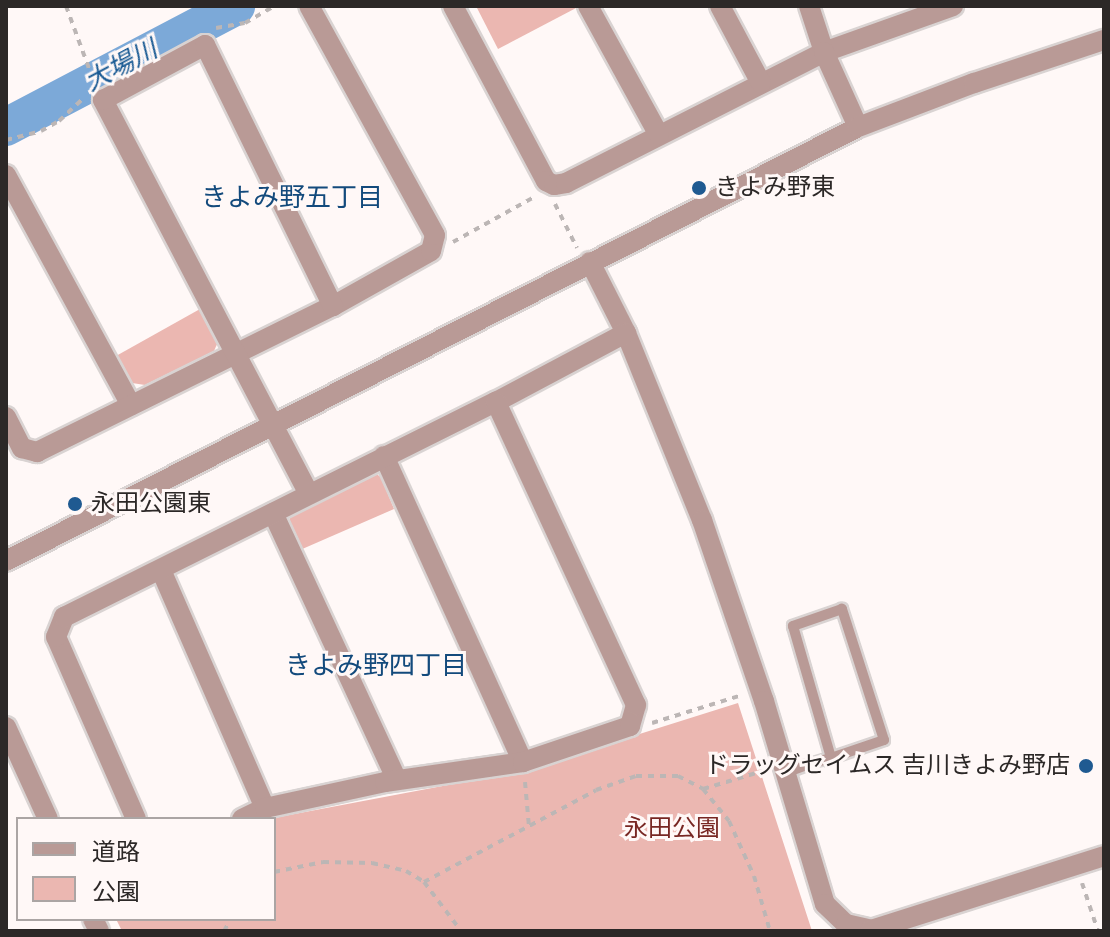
<!DOCTYPE html>
<meta charset="utf-8">
<style>
body{margin:0}
#map{position:relative;width:1110px;height:937px;overflow:hidden;background:#fff8f7;font-family:Karla,"Noto Sans JP",sans-serif}
div>[style]{position:absolute}
.green>*{inset:0;background:#ebb7b1}
.river>*{height:38px;margin:-19px;padding:0 19px;transform-origin:19px;border-radius:19px;background:#7ca9d8}
.path>*{height:4px;margin-top:-2px;transform-origin:0;background:repeating-linear-gradient(90deg,#bcb6b5 0 6px,transparent 0 12px)}
.roads{filter:drop-shadow(2px 0 #d9d3d2) drop-shadow(-2px 0 #d9d3d2) drop-shadow(0 2px #d9d3d2) drop-shadow(0 -2px #d9d3d2)}
.service>*{height:10px;margin:-5px;padding:0 5px;transform-origin:5px;border-radius:5px;background:#b99a96}
.minor>*{height:20px;margin:-10px;padding:0 10px;transform-origin:10px;border-radius:10px;background:#b99a96}
.tertiary>*{height:20px;margin:-10px;padding:0 10px;transform-origin:10px;border-radius:10px;background:#b99a96}
.dots>*{width:22px;height:22px;translate:-50% -50%;box-sizing:border-box;border:4px solid #fff8f7;border-radius:50%}
span{translate:-50% -50%;white-space:nowrap;text-align:center;line-height:1.15;-webkit-text-stroke:6px #fff8f7;paint-order:stroke}
.poi-label{font-size:24px;color:#2c2827}
.left{translate:0 -50%;text-align:left}
.right{translate:-100% -50%;text-align:right}
.park-label{font-size:24px;color:#782723}
.water-label{font-size:26px;color:#185993;font-style:italic}
.neighbourhood-label{font-size:26px;color:#134a7c}
.frame{position:absolute;inset:0;border:8px solid #2c2827;pointer-events:none}
.legend{position:absolute;left:16px;top:817px;width:260px;height:104px;box-sizing:border-box;background:#fff8f7;border:2px solid #aba5a4;margin:0;padding:10px 14px;list-style:none;font-size:24px;color:#2c2827}
.legend li{display:flex;align-items:center;gap:16px;height:40px}
.legend b{width:40px;border:2px solid #aba5a4}
</style>
<div id="map">
<div class="green">
<div style="clip-path:polygon(476px 6px,577px 6px,578px 7px,498px 49px)"></div>
<div style="clip-path:polygon(200px 309px,218px 342px,214px 351px,145px 385px,132px 383px,125px 377px,116px 356px)"></div>
<div style="clip-path:polygon(373px 472px,381px 477px,394px 509px,300px 550px,290px 525px,290px 515px)"></div>
<div style="clip-path:polygon(738px 703px,812px 931px,122px 931px,116px 919px,274px 919px,274px 819px,268px 819px,522px 771px)"></div>
</div>
<div class="river">
<div style="left:6px;top:127px;width:260px;rotate:-27.7deg"></div>
</div>
<div class="path">
<div style="left:66px;top:6px;width:81px;rotate:69.8deg"></div>
<div style="left:216px;top:28px;width:29px;rotate:-10deg"></div>
<div style="left:245px;top:23px;width:34px;rotate:-30deg"></div>
<div style="left:6px;top:140px;width:36px;rotate:-14deg"></div>
<div style="left:41px;top:131px;width:21px;rotate:-29deg"></div>
<div style="left:59px;top:121px;width:33px;rotate:-43deg"></div>
<div style="left:555px;top:204px;width:49px;rotate:63.4deg"></div>
<div style="left:453px;top:242px;width:95px;rotate:-29deg"></div>
<div style="left:652px;top:723px;width:94px;rotate:-17.3deg"></div>
<div style="left:525px;top:782px;width:45px;rotate:84.9deg"></div>
<div style="left:703px;top:789px;width:41px;rotate:50.9deg"></div>
<div style="left:729px;top:821px;width:60px;rotate:65.6deg"></div>
<div style="left:754px;top:876px;width:57px;rotate:73.8deg"></div>
<div style="left:274px;top:872px;width:50px;rotate:-11.5deg"></div>
<div style="left:323px;top:862px;width:49px;rotate:1.2deg"></div>
<div style="left:372px;top:863px;width:35px;rotate:13deg"></div>
<div style="left:406px;top:871px;width:21px;rotate:31deg"></div>
<div style="left:424px;top:882px;width:61px;rotate:52.9deg"></div>
<div style="left:424px;top:882px;width:195px;rotate:-28.1deg"></div>
<div style="left:596px;top:790px;width:42px;rotate:-19.3deg"></div>
<div style="left:636px;top:776px;width:42px"></div>
<div style="left:678px;top:776px;width:28px;rotate:27deg"></div>
<div style="left:703px;top:789px;width:66px;rotate:-16.8deg"></div>
<div style="left:1082px;top:883px;width:51px;rotate:71.6deg"></div>
<div style="left:224px;top:931px;width:14px;rotate:-60deg"></div>
</div>
<div class="roads">
<div class="service">
<div style="left:785px;top:773px;width:20px;rotate:-20deg"></div>
<div style="left:804px;top:766px;width:28px;rotate:-17deg"></div>
<div style="left:831px;top:758px;width:56px;rotate:-18.8deg"></div>
<div style="left:884px;top:740px;width:138px;rotate:-107.8deg"></div>
<div style="left:842px;top:609px;width:52px;rotate:160.9deg"></div>
<div style="left:793px;top:626px;width:137px;rotate:73.9deg"></div>
</div>
<div class="minor">
<div style="left:453px;top:6px;width:198px;rotate:62deg"></div>
<div style="left:546px;top:181px;width:9px;rotate:27deg"></div>
<div style="left:554px;top:185px;width:12px;rotate:-9deg"></div>
<div style="left:566px;top:183px;width:289px;rotate:-26.9deg"></div>
<div style="left:824px;top:52px;width:137px;rotate:-19.6deg"></div>
<div style="left:588px;top:6px;width:147px;rotate:61.2deg"></div>
<div style="left:720px;top:6px;width:87px;rotate:62deg"></div>
<div style="left:809px;top:6px;width:48px;rotate:71.9deg"></div>
<div style="left:824px;top:52px;width:82px;rotate:65.6deg"></div>
<div style="left:6px;top:175px;width:262px;rotate:61.5deg"></div>
<div style="left:590px;top:262px;width:80px;rotate:63.1deg"></div>
<div style="left:626px;top:333px;width:202px;rotate:67.9deg"></div>
<div style="left:702px;top:520px;width:191px;rotate:71.1deg"></div>
<div style="left:764px;top:701px;width:212px;rotate:73.3deg"></div>
<div style="left:825px;top:904px;width:29px;rotate:44deg"></div>
<div style="left:846px;top:924px;width:26px;rotate:13deg"></div>
<div style="left:871px;top:930px;width:244px;rotate:-17.6deg"></div>
<div style="left:6px;top:417px;width:35px;rotate:63deg"></div>
<div style="left:22px;top:448px;width:16px;rotate:15deg"></div>
<div style="left:37px;top:452px;width:330px;rotate:-26.3deg"></div>
<div style="left:333px;top:306px;width:112px;rotate:-29.3deg"></div>
<div style="left:431px;top:251px;width:16px;rotate:-76deg"></div>
<div style="left:435px;top:235px;width:261px;rotate:-118.8deg"></div>
<div style="left:384px;top:456px;width:336px;rotate:65.6deg"></div>
<div style="left:309px;top:494px;width:445px;rotate:-117.6deg"></div>
<div style="left:103px;top:100px;width:116px;rotate:-28.3deg"></div>
<div style="left:205px;top:45px;width:291px;rotate:63.9deg"></div>
<div style="left:273px;top:513px;width:294px;rotate:65.1deg"></div>
<div style="left:161px;top:570px;width:260px;rotate:66.4deg"></div>
<div style="left:136px;top:819px;width:199px;rotate:-113.7deg"></div>
<div style="left:56px;top:637px;width:22px;rotate:-68deg"></div>
<div style="left:64px;top:617px;width:483px;rotate:-26.5deg"></div>
<div style="left:496px;top:402px;width:147px;rotate:-28deg"></div>
<div style="left:242px;top:819px;width:25px;rotate:-26deg"></div>
<div style="left:265px;top:808px;width:123px;rotate:-12.2deg"></div>
<div style="left:385px;top:782px;width:139px;rotate:-8.2deg"></div>
<div style="left:523px;top:762px;width:113px;rotate:-18.6deg"></div>
<div style="left:630px;top:726px;width:22px;rotate:-74deg"></div>
<div style="left:636px;top:705px;width:334px;rotate:-114.8deg"></div>
</div>
<div class="tertiary">
<div style="left:6px;top:561px;width:956px;rotate:-26.99deg"></div>
<div style="left:858px;top:127px;width:124px;rotate:-20.8deg"></div>
<div style="left:974px;top:83px;width:137px;rotate:-18.3deg"></div>
<div style="left:6px;top:727px;width:101px;rotate:65.5deg"></div>
<div style="left:93px;top:919px;width:13px;rotate:63deg"></div>
</div>
</div>
<div class="dots">
<div style="left:699px;top:188px;background:#1f5a91"></div>
<div style="left:75px;top:504px;background:#1f5a91"></div>
<div style="left:1086px;top:766px;background:#1f5a91"></div>
</div>
<div class="poi-label">
<span class="left" style="left:715px;top:188px">きよみ野東</span>
<span class="left" style="left:91px;top:504px">永田公園東</span>
<span class="right" style="left:1070px;top:766px">ドラッグセイムス 吉川きよみ野店</span>
</div>
<div class="park-label">
<span style="left:672px;top:829px">永田公園</span>
</div>
<div class="water-label">
<span style="left:121px;top:66px;rotate:-28deg">大場川</span>
</div>
<div class="neighbourhood-label">
<span style="left:292px;top:198px">きよみ野五丁目</span>
<span style="left:376px;top:666px">きよみ野四丁目</span>
</div>
<div class="frame"></div>
<ul class="legend">
<li><b style="height:10px;background:#b99a96"></b>道路</li>
<li><b style="height:22px;background:#ebb7b1"></b>公園</li>
</ul>
</div>
